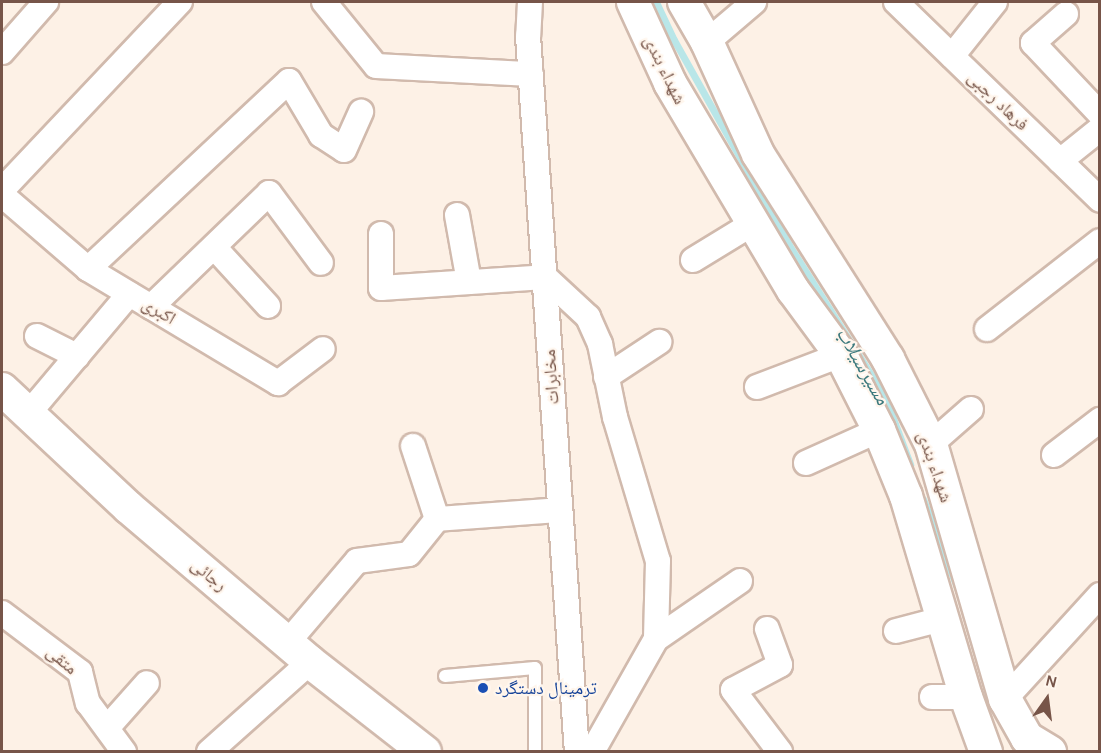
<!DOCTYPE html>
<meta charset="utf-8">
<style>
body{margin:0}
#map{position:relative;width:1101px;height:753px;overflow:hidden;background:#fdf1e6;font-family:Karla,"Noto Naskh Arabic",sans-serif}
div>[style]{position:absolute}
.stream>*{height:7px;margin:-3.5px;padding:0 3.5px;transform-origin:3.5px;border-radius:3.5px;background:#b9e6e8}
.roads{filter:drop-shadow(2px 0 #d1baad) drop-shadow(-2px 0 #d1baad) drop-shadow(0 2px #d1baad) drop-shadow(0 -2px #d1baad)}
.service>*{height:12px;margin:-6px;padding:0 6px;transform-origin:6px;border-radius:6px;background:#fff}
.minor>*{height:24px;margin:-12px;padding:0 12px;transform-origin:12px;border-radius:12px;background:#fff}
.tertiary>*{height:32px;margin:-16px;padding:0 16px;transform-origin:16px;border-radius:16px;background:#fff}
.dots>*{width:16px;height:16px;translate:-50% -50%;box-sizing:border-box;border:3px solid #fff6ed;border-radius:50%}
span{translate:-50% -50%;white-space:nowrap;text-align:center;line-height:1.15;-webkit-text-stroke:4.5px #fff6ed;paint-order:stroke}
.street-label{font-size:18px;color:#775549}
.transit-label{font-size:18px;color:#164399}
.left{translate:0 -50%;text-align:left}
.water-label{font-size:20px;color:#3c797d;font-style:italic}
.frame{position:absolute;inset:0;border:3px solid #775549;pointer-events:none}
.north{position:absolute;left:1017px;top:669px;width:60px;height:60px;-webkit-text-stroke:4px #fff6ed;paint-order:stroke;rotate:14deg;font-size:16px;font-weight:700;line-height:24px;text-align:center;color:#775549}
.north::after{content:'';display:block;margin:auto;width:21px;height:27px;background:#775549;clip-path:polygon(50% 0,100% 100%,50% 72%,0 100%)}
</style>
<div id="map">
<div class="stream">
<div style="left:656px;top:2px;width:42px;rotate:64.7deg"></div>
<div style="left:674px;top:40px;width:235px;rotate:60.7deg"></div>
<div style="left:789px;top:245px;width:180px;rotate:57.7deg"></div>
<div style="left:885px;top:397px;width:72px;rotate:69.5deg"></div>
<div style="left:923px;top:499px;width:97px;rotate:69deg"></div>
</div>
<div class="roads">
<div class="service">
<div style="left:445px;top:676px;width:90px;rotate:-5.1deg"></div>
<div style="left:535px;top:668px;width:84px;rotate:90deg"></div>
</div>
<div class="minor">
<div style="left:324px;top:2px;width:82px;rotate:50.9deg"></div>
<div style="left:376px;top:66px;width:155px;rotate:3deg"></div>
<div style="left:530px;top:2px;width:34px;rotate:93deg"></div>
<div style="left:528px;top:36px;width:718px;rotate:86.09deg"></div>
<div style="left:896px;top:2px;width:284px;rotate:44.1deg"></div>
<div style="left:1066px;top:14px;width:44px;rotate:138.7deg"></div>
<div style="left:1033px;top:43px;width:98px;rotate:46.7deg"></div>
<div style="left:707px;top:42px;width:62px;rotate:-40.4deg"></div>
<div style="left:2px;top:52px;width:67px;rotate:-48.7deg"></div>
<div style="left:952px;top:56px;width:69px;rotate:-51.5deg"></div>
<div style="left:1060px;top:161px;width:51px;rotate:-38.7deg"></div>
<div style="left:2px;top:190px;width:259px;rotate:-46.6deg"></div>
<div style="left:2px;top:195px;width:113px;rotate:40.7deg"></div>
<div style="left:88px;top:269px;width:222px;rotate:31deg"></div>
<div style="left:278px;top:383px;width:56px;rotate:-37.1deg"></div>
<div style="left:457px;top:215px;width:68px;rotate:79.8deg"></div>
<div style="left:381px;top:234px;width:54px;rotate:90deg"></div>
<div style="left:381px;top:288px;width:164px;rotate:-3.8deg"></div>
<div style="left:545px;top:277px;width:59px;rotate:42.9deg"></div>
<div style="left:588px;top:317px;width:30px;rotate:66deg"></div>
<div style="left:600px;top:344px;width:75px;rotate:78.4deg"></div>
<div style="left:615px;top:417px;width:150px;rotate:73.4deg"></div>
<div style="left:658px;top:561px;width:78px;rotate:91.5deg"></div>
<div style="left:656px;top:639px;width:130px;rotate:119.5deg"></div>
<div style="left:214px;top:247px;width:80px;rotate:47.5deg"></div>
<div style="left:693px;top:260px;width:69px;rotate:-31.4deg"></div>
<div style="left:88px;top:269px;width:275px;rotate:-43.1deg"></div>
<div style="left:289px;top:81px;width:63px;rotate:59.3deg"></div>
<div style="left:321px;top:135px;width:27px;rotate:33deg"></div>
<div style="left:344px;top:150px;width:42px;rotate:-65.9deg"></div>
<div style="left:151px;top:307px;width:164px;rotate:-44deg"></div>
<div style="left:269px;top:193px;width:87px;rotate:53.4deg"></div>
<div style="left:987px;top:329px;width:143px;rotate:-37.9deg"></div>
<div style="left:37px;top:336px;width:45px;rotate:26.6deg"></div>
<div style="left:606px;top:377px;width:64px;rotate:-33.4deg"></div>
<div style="left:757px;top:387px;width:90px;rotate:-20.9deg"></div>
<div style="left:28px;top:414px;width:157px;rotate:-49.9deg"></div>
<div style="left:931px;top:444px;width:53px;rotate:-41.2deg"></div>
<div style="left:413px;top:446px;width:77px;rotate:71.8deg"></div>
<div style="left:1054px;top:455px;width:58px;rotate:-37.3deg"></div>
<div style="left:806px;top:463px;width:80px;rotate:-24.3deg"></div>
<div style="left:2px;top:613px;width:98px;rotate:37.1deg"></div>
<div style="left:80px;top:672px;width:32px;rotate:76deg"></div>
<div style="left:88px;top:703px;width:61px;rotate:53.7deg"></div>
<div style="left:767px;top:629px;width:38px;rotate:70deg"></div>
<div style="left:780px;top:665px;width:53px;rotate:152deg"></div>
<div style="left:733px;top:690px;width:78px;rotate:52.8deg"></div>
<div style="left:896px;top:631px;width:48px;rotate:-14.6deg"></div>
<div style="left:656px;top:639px;width:102px;rotate:-34.6deg"></div>
<div style="left:288px;top:642px;width:106px;rotate:-49.6deg"></div>
<div style="left:357px;top:561px;width:52px;rotate:-7.7deg"></div>
<div style="left:409px;top:554px;width:45px;rotate:-51.3deg"></div>
<div style="left:437px;top:519px;width:123px;rotate:-4.2deg"></div>
<div style="left:932px;top:697px;width:34px"></div>
<div style="left:1005px;top:699px;width:141px;rotate:-47.6deg"></div>
<div style="left:107px;top:728px;width:60px;rotate:-48.4deg"></div>
<div style="left:209px;top:752px;width:135px;rotate:-41.7deg"></div>
</div>
<div class="tertiary">
<div style="left:633px;top:2px;width:89px;rotate:65.4deg"></div>
<div style="left:670px;top:83px;width:241px;rotate:59.3deg"></div>
<div style="left:793px;top:290px;width:81px;rotate:53.6deg"></div>
<div style="left:841px;top:355px;width:84px;rotate:63.1deg"></div>
<div style="left:879px;top:430px;width:71px;rotate:67.8deg"></div>
<div style="left:906px;top:496px;width:210px;rotate:73.4deg"></div>
<div style="left:966px;top:697px;width:59px;rotate:70deg"></div>
<div style="left:684px;top:2px;width:46px;rotate:60.1deg"></div>
<div style="left:707px;top:42px;width:123px;rotate:65.5deg"></div>
<div style="left:758px;top:154px;width:243px;rotate:57.6deg"></div>
<div style="left:888px;top:359px;width:95px;rotate:63.2deg"></div>
<div style="left:931px;top:444px;width:266px;rotate:73.8deg"></div>
<div style="left:1005px;top:699px;width:45px;rotate:60.6deg"></div>
<div style="left:1027px;top:738px;width:27px;rotate:31deg"></div>
<div style="left:2px;top:389px;width:173px;rotate:43.1deg"></div>
<div style="left:128px;top:507px;width:239px;rotate:40.4deg"></div>
<div style="left:310px;top:662px;width:146px;rotate:38deg"></div>
</div>
</div>
<div class="dots">
<div style="left:483px;top:688px;background:#1a4fb4"></div>
</div>
<div class="street-label">
<span style="left:665px;top:70px;rotate:64deg">شهداء بندی</span>
<span style="left:998px;top:101px;rotate:44deg">فرهاد رجبی</span>
<span style="left:159px;top:311px;rotate:31deg">اکبری</span>
<span style="left:551px;top:377px;rotate:-94deg">مخابرات</span>
<span style="left:935px;top:467px;rotate:71deg">شهداء بندی</span>
<span style="left:209px;top:575px;rotate:40deg">رجائی</span>
<span style="left:62px;top:660px;rotate:40deg">متقی</span>
</div>
<div class="transit-label">
<span class="left" style="left:495px;top:688px">ترمینال دستگرد</span>
</div>
<div class="water-label">
<span style="left:863px;top:366px;rotate:60deg">مسیرسیلاب</span>
</div>
<div class="frame"></div>
<div class="north">N</div>
</div>
